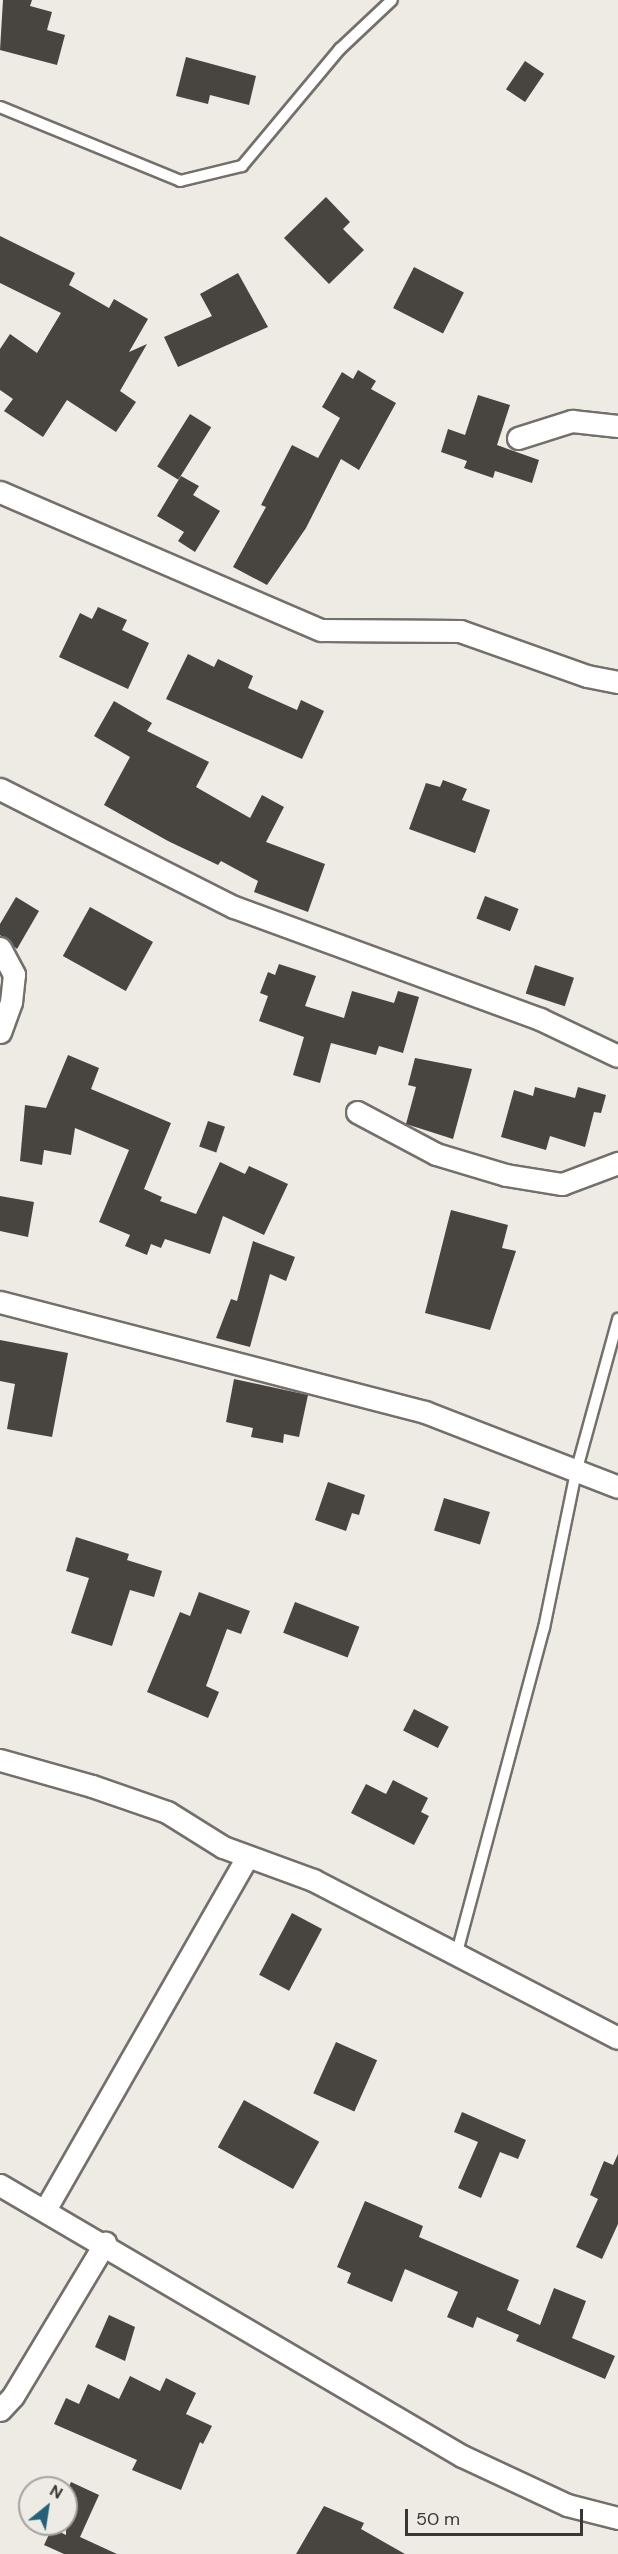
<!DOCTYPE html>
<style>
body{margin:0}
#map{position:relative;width:618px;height:2554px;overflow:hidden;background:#eeeae4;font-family:"DM Sans",sans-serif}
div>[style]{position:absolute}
.building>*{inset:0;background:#484540;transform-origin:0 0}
.roads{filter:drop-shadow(2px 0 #73706b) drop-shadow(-2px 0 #73706b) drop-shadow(0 2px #73706b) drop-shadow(0 -2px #73706b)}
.service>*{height:10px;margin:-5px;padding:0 5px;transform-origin:5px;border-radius:5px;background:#fff}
.minor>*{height:21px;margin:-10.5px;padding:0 10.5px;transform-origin:10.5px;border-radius:10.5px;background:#fff}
span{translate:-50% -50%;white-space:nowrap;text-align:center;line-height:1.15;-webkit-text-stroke:6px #eeeae4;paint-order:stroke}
.north{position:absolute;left:18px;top:2476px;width:60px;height:60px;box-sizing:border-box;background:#eeeae4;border:2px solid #a6a29e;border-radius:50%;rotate:30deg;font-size:16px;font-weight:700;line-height:24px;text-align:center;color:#393735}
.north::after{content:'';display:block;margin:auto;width:21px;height:27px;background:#266079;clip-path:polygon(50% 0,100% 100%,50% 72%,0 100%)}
.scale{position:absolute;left:405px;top:2509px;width:178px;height:27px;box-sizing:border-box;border:3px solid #393735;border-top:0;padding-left:8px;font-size:18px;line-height:21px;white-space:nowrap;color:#393735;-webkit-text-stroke:4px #eeeae4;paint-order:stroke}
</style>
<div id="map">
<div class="building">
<div style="clip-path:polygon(3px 0,32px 0,30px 6px,52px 12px,47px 30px,65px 35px,57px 65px,0 50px)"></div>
<div style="clip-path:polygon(186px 57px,256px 76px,249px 105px,210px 95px,208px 104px,176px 96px)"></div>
<div style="left:525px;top:61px;width:23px;height:34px;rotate:34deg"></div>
<div style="clip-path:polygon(326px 197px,350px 222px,343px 229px,364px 250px,329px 284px,284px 238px)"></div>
<div style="clip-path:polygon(0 236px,75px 273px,69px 285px,109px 308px,114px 299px,148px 319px,129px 352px,147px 344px,120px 391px,136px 402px,116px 432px,67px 400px,43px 437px,4px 411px,13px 399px,0 390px,0 349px,10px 334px,37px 353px,61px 313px,0 283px)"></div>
<div style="left:414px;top:267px;width:56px;height:46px;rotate:27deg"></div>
<div style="clip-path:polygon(238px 273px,268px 327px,178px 367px,164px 337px,212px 316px,200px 294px)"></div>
<div style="clip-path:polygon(358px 370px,376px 381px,371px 389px,396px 403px,359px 470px,341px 459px,306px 528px,267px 585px,233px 567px,266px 507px,261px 505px,292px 445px,318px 458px,340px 418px,322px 407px,342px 372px,353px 379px)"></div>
<div style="clip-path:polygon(478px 395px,510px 405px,497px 445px,539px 460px,532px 483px,495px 471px,493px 478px,464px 468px,467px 461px,441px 452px,448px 429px,465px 435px)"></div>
<div style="left:190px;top:414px;width:25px;height:62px;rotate:32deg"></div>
<div style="clip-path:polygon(181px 476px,199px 486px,193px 495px,220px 511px,195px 552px,178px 541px,184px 532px,157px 516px)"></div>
<div style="clip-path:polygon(98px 607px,127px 620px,122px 630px,149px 643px,128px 689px,59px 657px,80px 613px,92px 619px)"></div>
<div style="clip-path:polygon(188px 654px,214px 667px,218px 659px,253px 676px,248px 688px,297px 710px,301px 700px,324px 711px,302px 759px,166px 699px)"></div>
<div style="clip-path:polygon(114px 701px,152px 723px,147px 731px,209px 762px,196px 787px,250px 818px,262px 795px,284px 807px,266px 842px,325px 864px,308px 912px,254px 892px,258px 881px,221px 861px,218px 865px,168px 841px,104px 805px,130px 757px,94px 736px)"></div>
<div style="clip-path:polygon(443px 780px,467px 789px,462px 800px,490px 810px,475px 853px,409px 829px,426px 783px,440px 787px)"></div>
<div style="left:485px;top:896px;width:36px;height:24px;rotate:21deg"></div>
<div style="clip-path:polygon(16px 897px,39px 911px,17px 949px,0 935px,0 924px)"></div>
<div style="left:90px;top:907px;width:72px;height:56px;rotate:29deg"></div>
<div style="clip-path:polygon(279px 964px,316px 976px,305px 1006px,344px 1018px,352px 991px,394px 1003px,398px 991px,419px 997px,403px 1053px,379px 1046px,376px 1055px,331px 1043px,320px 1083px,293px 1075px,304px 1037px,259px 1021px,268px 996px,260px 993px,268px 972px,275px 975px)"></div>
<div style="left:535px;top:965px;width:41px;height:30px;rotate:18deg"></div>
<div style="clip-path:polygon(68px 1055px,99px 1068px,91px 1089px,171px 1123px,144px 1189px,162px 1197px,160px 1201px,196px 1214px,220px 1162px,245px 1174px,249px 1166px,288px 1184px,264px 1235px,223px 1216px,210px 1254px,165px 1239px,161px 1248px,151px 1244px,147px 1255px,125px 1246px,130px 1235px,99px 1222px,129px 1150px,75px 1128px,71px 1155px,44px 1150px,42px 1165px,20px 1161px,25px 1105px,46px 1108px)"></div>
<div style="clip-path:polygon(415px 1058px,472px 1069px,453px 1139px,406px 1124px,416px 1087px,408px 1085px)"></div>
<div style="clip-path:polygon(535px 1087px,575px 1098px,578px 1087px,606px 1095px,601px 1113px,594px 1112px,585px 1147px,550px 1136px,546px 1150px,501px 1137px,514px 1090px,533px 1096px)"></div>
<div style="left:208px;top:1121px;width:18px;height:27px;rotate:19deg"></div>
<div style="clip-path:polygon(0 1196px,34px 1202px,28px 1237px,0 1231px)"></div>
<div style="clip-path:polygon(451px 1210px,508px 1225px,502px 1248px,516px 1251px,490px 1330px,425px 1313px)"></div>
<div style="clip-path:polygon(253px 1241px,295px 1257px,286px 1281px,270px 1274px,250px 1347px,216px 1338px,231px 1299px,237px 1301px)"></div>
<div style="clip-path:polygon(0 1340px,68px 1353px,52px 1437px,7px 1429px,15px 1384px,0 1381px)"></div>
<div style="clip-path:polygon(234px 1379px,308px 1395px,299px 1437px,284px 1434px,283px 1443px,251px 1437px,253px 1428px,226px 1422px)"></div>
<div style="clip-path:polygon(328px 1482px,365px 1495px,359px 1515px,352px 1513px,346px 1531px,315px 1520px)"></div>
<div style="left:444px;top:1498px;width:48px;height:34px;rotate:17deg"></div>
<div style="clip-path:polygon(76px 1537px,129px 1554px,127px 1560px,162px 1571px,154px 1597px,130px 1590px,112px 1646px,71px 1633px,89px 1578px,66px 1571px)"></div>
<div style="clip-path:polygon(199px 1592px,250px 1611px,241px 1634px,227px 1629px,206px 1686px,219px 1692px,208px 1718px,147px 1692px,180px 1612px,190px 1616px)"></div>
<div style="left:295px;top:1602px;width:69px;height:33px;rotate:21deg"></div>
<div style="left:414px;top:1709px;width:39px;height:24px;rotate:27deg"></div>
<div style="clip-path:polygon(393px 1780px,428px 1798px,421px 1812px,429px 1816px,414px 1845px,351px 1813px,366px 1784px,386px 1794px)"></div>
<div style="left:292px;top:1913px;width:34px;height:70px;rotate:28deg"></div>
<div style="left:336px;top:2042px;width:45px;height:56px;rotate:24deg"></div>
<div style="left:244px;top:2100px;width:86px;height:54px;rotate:29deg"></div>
<div style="clip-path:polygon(462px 2112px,526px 2140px,518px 2159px,500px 2152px,481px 2198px,458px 2188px,478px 2142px,454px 2132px)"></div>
<div style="clip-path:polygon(618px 2154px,618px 2224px,602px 2259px,576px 2247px,598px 2199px,590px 2195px,604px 2161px,613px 2165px)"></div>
<div style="clip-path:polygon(365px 2201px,423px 2226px,419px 2237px,519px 2280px,507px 2310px,540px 2325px,554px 2288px,586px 2301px,572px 2338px,615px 2356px,605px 2379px,516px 2341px,519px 2335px,477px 2317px,473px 2328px,447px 2317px,458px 2292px,405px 2269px,392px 2302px,347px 2283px,351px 2273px,337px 2267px)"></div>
<div style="clip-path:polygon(109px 2315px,135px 2327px,125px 2361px,95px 2347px)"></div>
<div style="clip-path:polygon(130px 2376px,160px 2391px,166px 2378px,196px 2393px,186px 2414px,212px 2426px,203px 2444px,200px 2442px,181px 2490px,132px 2470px,137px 2460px,54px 2424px,66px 2398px,79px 2404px,88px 2384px,119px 2399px)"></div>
<div style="clip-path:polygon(71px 2482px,99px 2495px,80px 2537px,117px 2554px,64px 2554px,44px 2545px,52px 2528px,66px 2535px,66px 2493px)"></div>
<div style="clip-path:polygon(324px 2506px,364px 2523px,361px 2529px,405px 2554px,296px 2554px)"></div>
</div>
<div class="roads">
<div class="service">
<div style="left:0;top:107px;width:195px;rotate:22.3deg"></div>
<div style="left:180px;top:181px;width:64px;rotate:-13.6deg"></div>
<div style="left:242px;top:166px;width:153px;rotate:-50.1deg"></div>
<div style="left:340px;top:49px;width:71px;rotate:-43.3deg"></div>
<div style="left:456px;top:1956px;width:340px;rotate:-75deg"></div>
<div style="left:544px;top:1628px;width:159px;rotate:-78.4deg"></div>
<div style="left:576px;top:1472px;width:159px;rotate:-74.6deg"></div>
</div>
<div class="minor">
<div style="left:518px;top:438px;width:57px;rotate:-17.5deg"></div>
<div style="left:572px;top:421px;width:46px;rotate:6.2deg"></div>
<div style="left:0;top:492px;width:349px;rotate:23.3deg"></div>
<div style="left:321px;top:630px;width:139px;rotate:0.4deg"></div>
<div style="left:460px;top:631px;width:135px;rotate:19.5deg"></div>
<div style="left:587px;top:676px;width:32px;rotate:11deg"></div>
<div style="left:0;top:789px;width:262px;rotate:26.8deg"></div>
<div style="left:234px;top:907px;width:326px;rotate:20.1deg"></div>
<div style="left:540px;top:1019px;width:86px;rotate:25.4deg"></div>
<div style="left:0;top:948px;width:30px;rotate:62deg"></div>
<div style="left:14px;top:974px;width:28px;rotate:96deg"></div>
<div style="left:11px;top:1002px;width:32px;rotate:110deg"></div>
<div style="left:357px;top:1112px;width:89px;rotate:28deg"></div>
<div style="left:436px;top:1154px;width:73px;rotate:16.7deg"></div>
<div style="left:506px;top:1175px;width:57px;rotate:9.1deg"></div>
<div style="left:562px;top:1184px;width:60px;rotate:-20.6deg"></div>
<div style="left:0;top:1302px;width:439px;rotate:14.5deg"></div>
<div style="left:425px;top:1412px;width:207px;rotate:21.2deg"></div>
<div style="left:0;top:1760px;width:96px;rotate:15.8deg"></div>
<div style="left:92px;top:1786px;width:79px;rotate:19.1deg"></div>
<div style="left:167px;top:1812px;width:66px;rotate:32deg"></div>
<div style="left:223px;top:1847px;width:96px;rotate:20.1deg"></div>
<div style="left:313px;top:1880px;width:343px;rotate:27.4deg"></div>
<div style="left:0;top:2185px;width:536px;rotate:30.4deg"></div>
<div style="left:462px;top:2456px;width:116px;rotate:25deg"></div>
<div style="left:567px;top:2505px;width:53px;rotate:14.3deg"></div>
<div style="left:45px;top:2210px;width:406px;rotate:-60.2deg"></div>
<div style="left:0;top:2410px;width:19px;rotate:-47deg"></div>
<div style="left:13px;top:2396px;width:179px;rotate:-59deg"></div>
</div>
</div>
<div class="north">N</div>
<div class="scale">50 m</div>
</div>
